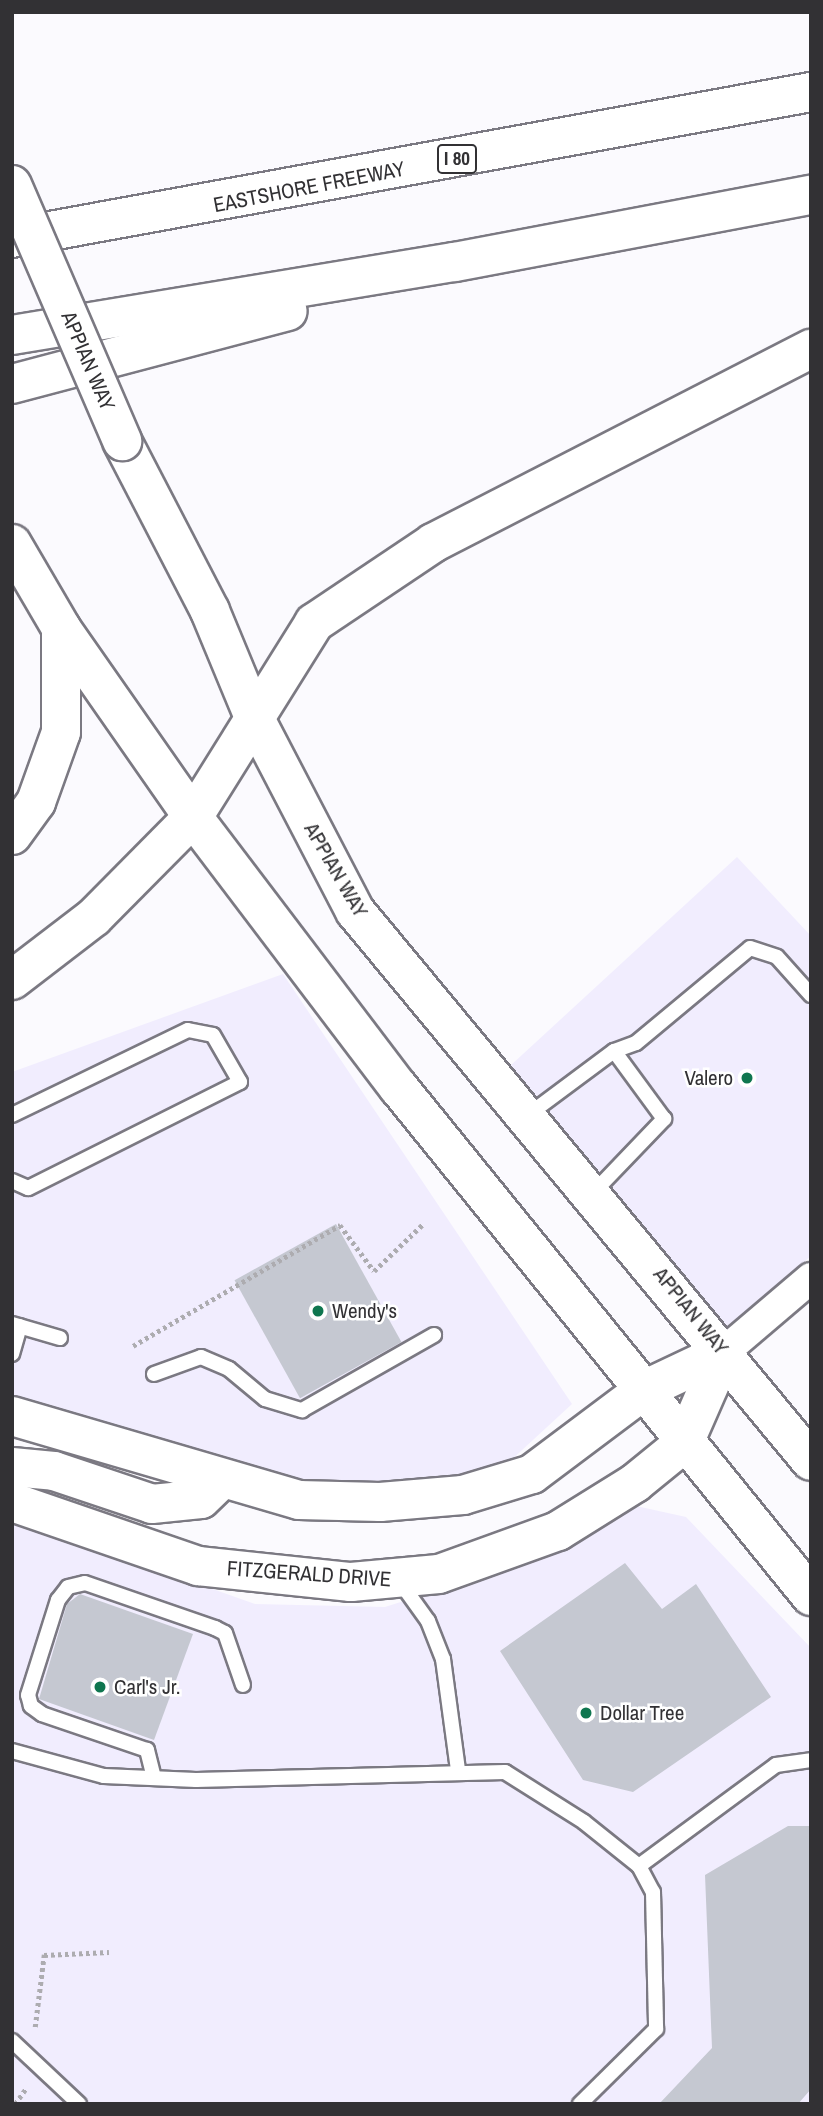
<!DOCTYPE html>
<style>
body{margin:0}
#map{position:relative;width:823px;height:2116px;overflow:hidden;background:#fbfafe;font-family:"Archivo Narrow",sans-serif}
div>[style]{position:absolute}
.built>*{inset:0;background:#f1edfe}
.building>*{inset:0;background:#c5c8d1;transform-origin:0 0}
.path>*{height:4.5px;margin-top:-2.25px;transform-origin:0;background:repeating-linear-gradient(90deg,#adacb0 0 3.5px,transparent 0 7px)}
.roads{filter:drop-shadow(2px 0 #7b7982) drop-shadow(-2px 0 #7b7982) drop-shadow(0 2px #7b7982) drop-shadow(0 -2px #7b7982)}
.lane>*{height:14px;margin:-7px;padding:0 7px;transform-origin:7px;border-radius:7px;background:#fff}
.street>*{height:30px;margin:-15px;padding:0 15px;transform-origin:15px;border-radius:15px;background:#fff}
.secondary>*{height:38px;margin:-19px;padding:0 19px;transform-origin:19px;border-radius:19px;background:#fff}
.highway>*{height:38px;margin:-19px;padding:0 19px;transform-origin:19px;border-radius:19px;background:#fff}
.bridges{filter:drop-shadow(2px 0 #7b7982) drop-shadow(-2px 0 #7b7982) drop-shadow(0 2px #7b7982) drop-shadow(0 -2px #7b7982)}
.secondary-bridge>*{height:38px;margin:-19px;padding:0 19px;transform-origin:19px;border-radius:19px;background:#fff}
.dots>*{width:19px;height:19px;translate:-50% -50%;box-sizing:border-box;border:4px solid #fff;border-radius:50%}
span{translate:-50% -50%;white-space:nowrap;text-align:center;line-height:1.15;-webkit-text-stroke:5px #fff;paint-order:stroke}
.shield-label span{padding:2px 5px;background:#fff;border:2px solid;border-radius:5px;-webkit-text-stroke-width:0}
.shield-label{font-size:19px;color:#323134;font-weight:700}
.street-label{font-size:21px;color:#323134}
.poi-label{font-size:21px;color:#323134}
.right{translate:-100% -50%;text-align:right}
.left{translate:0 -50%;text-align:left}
.frame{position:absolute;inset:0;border:14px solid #323134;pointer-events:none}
</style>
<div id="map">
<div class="built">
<div style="clip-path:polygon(737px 857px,811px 936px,811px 1256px,721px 1332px,510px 1066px)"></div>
<div style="clip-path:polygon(283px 974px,572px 1404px,496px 1474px,338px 1493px,12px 1405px,12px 1072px)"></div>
<div style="clip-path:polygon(627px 1504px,686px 1517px,811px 1648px,811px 2104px,12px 2104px,12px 1518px,255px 1604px,385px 1607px,467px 1581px)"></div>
</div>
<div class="building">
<div style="left:336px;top:1224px;width:135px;height:116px;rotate:61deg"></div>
<div style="clip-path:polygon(625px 1563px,662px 1609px,696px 1584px,771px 1697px,633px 1792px,583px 1780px,500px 1651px)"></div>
<div style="clip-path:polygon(80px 1594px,193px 1634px,154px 1740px,39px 1699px,67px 1604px)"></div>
<div style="clip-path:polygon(788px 1826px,811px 1826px,811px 2089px,798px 2104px,659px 2104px,712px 2048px,705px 1875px)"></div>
</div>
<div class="path">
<div style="left:133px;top:1346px;width:240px;rotate:-30.3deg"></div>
<div style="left:340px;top:1225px;width:57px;rotate:53.5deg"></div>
<div style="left:374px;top:1271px;width:68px;rotate:-43.8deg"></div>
<div style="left:35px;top:2027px;width:73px;rotate:-82.9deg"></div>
<div style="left:44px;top:1955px;width:65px;rotate:-2.6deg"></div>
<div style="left:15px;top:2104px;width:19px;rotate:-55deg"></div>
</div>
<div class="roads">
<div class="lane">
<div style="left:12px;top:1115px;width:195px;rotate:-25.8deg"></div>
<div style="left:188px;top:1030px;width:25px;rotate:11deg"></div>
<div style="left:213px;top:1035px;width:54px;rotate:60.1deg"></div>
<div style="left:240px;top:1082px;width:237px;rotate:153.4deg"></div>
<div style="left:28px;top:1188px;width:17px;rotate:-156deg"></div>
<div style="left:528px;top:1115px;width:107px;rotate:-36.7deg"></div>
<div style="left:614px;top:1051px;width:23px;rotate:-20deg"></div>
<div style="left:636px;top:1043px;width:148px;rotate:-39.8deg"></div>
<div style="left:750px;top:948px;width:28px;rotate:18deg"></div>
<div style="left:777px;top:957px;width:51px;rotate:48.2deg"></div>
<div style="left:593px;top:1193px;width:103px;rotate:-46.2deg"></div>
<div style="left:664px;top:1119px;width:84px;rotate:-126.3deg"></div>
<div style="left:12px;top:1324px;width:50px;rotate:16.3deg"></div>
<div style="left:12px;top:1354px;width:29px;rotate:-74deg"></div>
<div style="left:154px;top:1374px;width:50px;rotate:-19.9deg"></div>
<div style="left:201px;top:1357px;width:30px;rotate:23deg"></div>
<div style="left:229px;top:1369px;width:47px;rotate:39.8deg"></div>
<div style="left:265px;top:1399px;width:39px;rotate:17deg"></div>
<div style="left:302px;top:1410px;width:152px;rotate:-29.6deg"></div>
<div style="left:400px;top:1582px;width:48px;rotate:54.3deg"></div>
<div style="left:428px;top:1621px;width:41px;rotate:68.5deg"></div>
<div style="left:443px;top:1659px;width:112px;rotate:82.3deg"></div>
<div style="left:12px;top:1751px;width:95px;rotate:15.2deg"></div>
<div style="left:104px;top:1776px;width:92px;rotate:2.5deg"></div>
<div style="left:196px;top:1780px;width:309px;rotate:-1.5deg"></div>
<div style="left:505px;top:1772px;width:93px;rotate:32.3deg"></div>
<div style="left:584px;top:1822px;width:70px;rotate:38.7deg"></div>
<div style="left:639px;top:1866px;width:30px;rotate:62deg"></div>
<div style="left:653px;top:1892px;width:137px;rotate:88.7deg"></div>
<div style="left:656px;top:2029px;width:107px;rotate:135.4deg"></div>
<div style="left:154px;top:1778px;width:29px;rotate:-104deg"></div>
<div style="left:147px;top:1750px;width:111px;rotate:-161.1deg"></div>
<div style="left:42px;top:1714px;width:14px;rotate:-144deg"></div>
<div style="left:31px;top:1706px;width:11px;rotate:-105deg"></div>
<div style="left:28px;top:1695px;width:100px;rotate:-72.5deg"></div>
<div style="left:58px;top:1600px;width:16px;rotate:-52deg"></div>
<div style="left:68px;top:1587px;width:17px;rotate:-13deg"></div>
<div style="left:85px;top:1583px;width:138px;rotate:19.1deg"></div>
<div style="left:215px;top:1628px;width:11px;rotate:27deg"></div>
<div style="left:225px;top:1633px;width:55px;rotate:70.9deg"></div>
<div style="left:639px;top:1866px;width:170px;rotate:-36.4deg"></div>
<div style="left:776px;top:1765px;width:35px;rotate:-8deg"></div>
<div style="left:12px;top:2041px;width:92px;rotate:43.2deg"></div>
</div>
<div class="street">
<div style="left:724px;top:1352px;width:114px;rotate:-40.4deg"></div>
</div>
<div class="secondary">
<div style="left:122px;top:441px;width:191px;rotate:62.6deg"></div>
<div style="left:210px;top:611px;width:115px;rotate:67.5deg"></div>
<div style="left:254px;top:717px;width:219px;rotate:62.5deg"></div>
<div style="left:355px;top:911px;width:714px;rotate:50.34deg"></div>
<div style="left:12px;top:544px;width:97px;rotate:59.7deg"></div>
<div style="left:61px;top:628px;width:231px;rotate:55.1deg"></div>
<div style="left:193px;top:817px;width:340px;rotate:52.8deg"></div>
<div style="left:399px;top:1088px;width:654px;rotate:50.96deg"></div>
<div style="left:12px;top:1416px;width:299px;rotate:16.3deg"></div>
<div style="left:299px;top:1500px;width:81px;rotate:1.4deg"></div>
<div style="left:380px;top:1502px;width:83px;rotate:-4.8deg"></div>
<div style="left:463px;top:1495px;width:72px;rotate:-16.9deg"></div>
<div style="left:532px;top:1474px;width:140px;rotate:-36.9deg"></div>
<div style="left:644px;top:1390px;width:89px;rotate:-25.4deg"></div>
<div style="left:12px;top:1467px;width:42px;rotate:5.4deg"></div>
<div style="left:54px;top:1471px;width:103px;rotate:18.6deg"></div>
<div style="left:152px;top:1504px;width:49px;rotate:-5.8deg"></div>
<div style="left:201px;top:1499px;width:28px;rotate:-44deg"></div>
<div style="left:12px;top:1502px;width:197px;rotate:19deg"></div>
<div style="left:198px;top:1566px;width:154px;rotate:6deg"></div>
<div style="left:351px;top:1582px;width:88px;rotate:-5.2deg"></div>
<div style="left:439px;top:1574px;width:127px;rotate:-19.9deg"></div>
<div style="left:558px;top:1531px;width:91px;rotate:-31.9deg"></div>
<div style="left:635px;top:1483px;width:63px;rotate:-39.2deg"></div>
<div style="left:684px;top:1443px;width:99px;rotate:-66.3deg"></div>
</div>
<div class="highway">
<div style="left:12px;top:238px;width:812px;rotate:-10.36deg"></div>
<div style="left:12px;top:335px;width:449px;rotate:-9.4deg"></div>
<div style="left:455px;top:262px;width:362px;rotate:-10.7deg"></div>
<div style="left:12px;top:384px;width:285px;rotate:-14.8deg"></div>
<div style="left:12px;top:835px;width:41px;rotate:-54deg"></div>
<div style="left:36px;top:802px;width:74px;rotate:-70.3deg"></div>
<div style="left:61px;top:732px;width:104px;rotate:-90deg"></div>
<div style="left:12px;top:980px;width:103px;rotate:-37.5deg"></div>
<div style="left:94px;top:917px;width:141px;rotate:-45.3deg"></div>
<div style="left:193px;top:817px;width:229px;rotate:-58deg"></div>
<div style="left:314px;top:623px;width:143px;rotate:-33.9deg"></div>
<div style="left:433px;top:543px;width:425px;rotate:-27.2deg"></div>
</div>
</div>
<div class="bridges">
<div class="secondary-bridge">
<div style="left:12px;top:185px;width:279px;rotate:66.7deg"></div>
</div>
</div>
<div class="dots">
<div style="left:747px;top:1078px;background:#0f764f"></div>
<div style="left:318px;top:1311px;background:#0f764f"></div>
<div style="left:100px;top:1687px;background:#0f764f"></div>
<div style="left:586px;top:1713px;background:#0f764f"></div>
</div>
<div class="shield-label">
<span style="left:457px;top:159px">I 80</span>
</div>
<div class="street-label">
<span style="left:309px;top:187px;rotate:-11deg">EASTSHORE FREEWAY</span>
<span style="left:88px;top:361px;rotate:67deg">APPIAN WAY</span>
<span style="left:336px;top:870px;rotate:60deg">APPIAN WAY</span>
<span style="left:691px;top:1311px;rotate:51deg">APPIAN WAY</span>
<span style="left:309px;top:1574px;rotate:4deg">FITZGERALD DRIVE</span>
</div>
<div class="poi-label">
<span class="right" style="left:733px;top:1078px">Valero</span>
<span class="left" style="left:332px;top:1311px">Wendy's</span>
<span class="left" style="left:114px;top:1687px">Carl's Jr.</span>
<span class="left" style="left:600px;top:1713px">Dollar Tree</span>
</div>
<div class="frame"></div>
</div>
